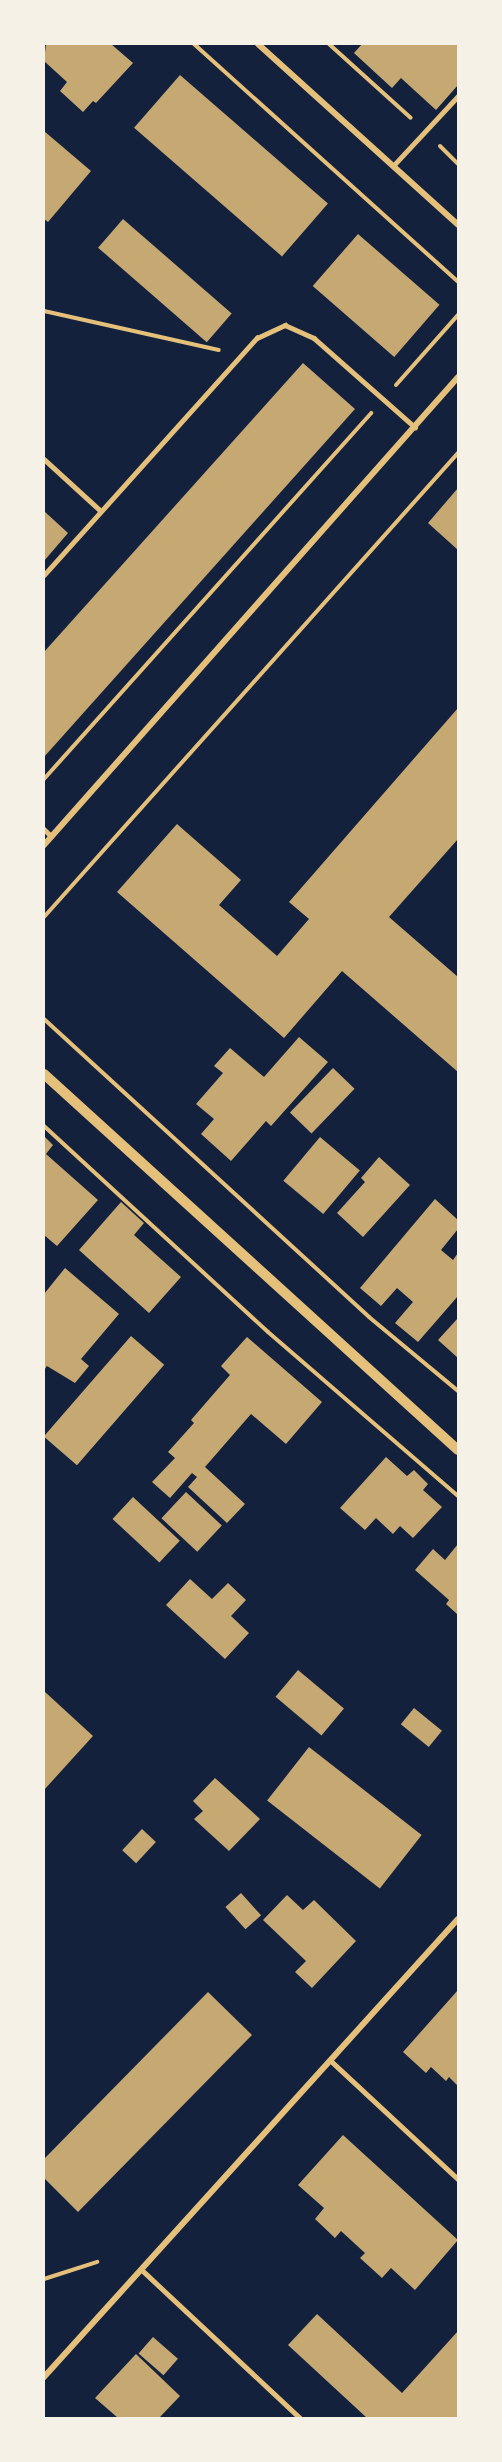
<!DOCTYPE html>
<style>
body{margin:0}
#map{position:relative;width:502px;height:2462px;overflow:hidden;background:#14213d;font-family:Merriweather,serif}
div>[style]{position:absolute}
.building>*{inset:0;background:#c6a872;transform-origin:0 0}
.path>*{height:4px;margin:-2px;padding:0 2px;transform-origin:2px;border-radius:2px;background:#e5c07b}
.service>*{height:4.5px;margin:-2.25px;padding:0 2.25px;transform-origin:2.25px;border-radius:2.25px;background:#e5c07b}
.minor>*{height:6px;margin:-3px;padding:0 3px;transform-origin:3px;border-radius:3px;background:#e5c07b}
.tertiary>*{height:10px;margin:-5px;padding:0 5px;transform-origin:5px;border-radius:5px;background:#e5c07b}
span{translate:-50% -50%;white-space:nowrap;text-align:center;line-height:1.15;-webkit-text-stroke:6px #f6f1e7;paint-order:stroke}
.frame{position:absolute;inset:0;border:45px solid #f6f1e7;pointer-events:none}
</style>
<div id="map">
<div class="building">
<div style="clip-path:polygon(46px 44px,111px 44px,133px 63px,96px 103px,93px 101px,83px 112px,60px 91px,67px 82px,44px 61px)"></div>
<div style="clip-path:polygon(362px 44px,458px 44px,458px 85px,436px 110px,401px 78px,392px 88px,354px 53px)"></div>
<div style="left:180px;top:75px;width:196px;height:70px;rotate:41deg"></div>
<div style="clip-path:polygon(44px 131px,91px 171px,48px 222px,44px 219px)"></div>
<div style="left:123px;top:219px;width:144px;height:38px;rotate:41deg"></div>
<div style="left:358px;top:234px;width:108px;height:69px;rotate:41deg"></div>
<div style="clip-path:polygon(303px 363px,355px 409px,44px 757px,44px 652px)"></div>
<div style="clip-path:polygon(458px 488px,458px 550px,428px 523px)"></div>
<div style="clip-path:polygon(44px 511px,68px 533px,44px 561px)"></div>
<div style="clip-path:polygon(458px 708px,458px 839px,389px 917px,458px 977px,458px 1072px,342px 971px,284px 1038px,117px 892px,177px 824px,241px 880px,219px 905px,277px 956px,309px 919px,289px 902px)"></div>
<div style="clip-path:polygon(299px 1037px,328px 1062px,271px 1126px,266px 1121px,231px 1161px,201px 1134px,214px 1119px,196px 1104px,223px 1073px,214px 1066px,230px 1048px,264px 1077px)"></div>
<div style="left:333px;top:1068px;width:30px;height:62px;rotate:44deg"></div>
<div style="clip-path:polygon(44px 1136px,53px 1145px,46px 1154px,98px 1200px,57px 1246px,44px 1235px)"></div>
<div style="left:320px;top:1137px;width:52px;height:57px;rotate:40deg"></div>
<div style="clip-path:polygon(379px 1157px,410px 1185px,363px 1237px,337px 1213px,365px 1182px,361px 1178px)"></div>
<div style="clip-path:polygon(435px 1199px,458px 1220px,458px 1229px,441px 1250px,453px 1260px,458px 1253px,458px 1296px,418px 1342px,395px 1323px,413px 1302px,397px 1288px,381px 1306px,360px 1288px)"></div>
<div style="clip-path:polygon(121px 1202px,144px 1223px,134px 1235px,181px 1277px,149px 1313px,79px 1250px)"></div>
<div style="clip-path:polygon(65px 1268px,119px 1314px,81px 1359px,89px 1366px,75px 1383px,47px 1366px,44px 1370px,44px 1294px)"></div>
<div style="clip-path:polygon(458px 1318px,458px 1358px,438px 1340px)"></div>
<div style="left:131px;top:1336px;width:44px;height:133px;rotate:41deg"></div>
<div style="clip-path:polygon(247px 1337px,322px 1402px,286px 1444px,251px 1414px,205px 1467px,245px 1504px,227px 1523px,188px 1487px,197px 1477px,192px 1473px,170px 1498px,152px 1482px,175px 1458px,168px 1452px,194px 1423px,191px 1420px,230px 1375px,221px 1366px)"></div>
<div style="clip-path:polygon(386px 1457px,407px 1476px,414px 1470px,428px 1484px,423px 1490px,442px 1507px,413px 1538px,400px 1526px,393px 1534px,376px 1518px,365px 1530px,340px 1508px)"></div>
<div style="left:186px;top:1492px;width:49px;height:36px;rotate:43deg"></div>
<div style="left:133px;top:1497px;width:64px;height:30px;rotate:43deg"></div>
<div style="clip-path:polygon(458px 1544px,458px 1612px,457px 1614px,446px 1604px,449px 1600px,415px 1570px,433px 1549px,445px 1560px)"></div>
<div style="clip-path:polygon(190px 1579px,212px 1599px,228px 1583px,246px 1600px,231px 1616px,249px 1633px,225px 1659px,166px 1605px)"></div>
<div style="left:298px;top:1670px;width:60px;height:35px;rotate:40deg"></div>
<div style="clip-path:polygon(44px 1691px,93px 1736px,44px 1790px)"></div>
<div style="left:414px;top:1708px;width:36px;height:21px;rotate:39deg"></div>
<div style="left:309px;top:1747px;width:143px;height:68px;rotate:38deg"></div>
<div style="clip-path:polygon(215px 1778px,260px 1819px,229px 1851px,194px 1819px,203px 1811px,193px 1801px)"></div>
<div style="left:142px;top:1829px;width:19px;height:29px;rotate:43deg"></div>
<div style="left:241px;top:1893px;width:30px;height:21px;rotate:48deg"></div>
<div style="clip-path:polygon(287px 1895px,303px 1910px,314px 1900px,356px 1941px,312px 1988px,295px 1972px,306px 1961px,263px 1920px)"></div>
<div style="clip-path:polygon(458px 1990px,458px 2086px,449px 2077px,446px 2081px,431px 2067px,426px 2073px,403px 2052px)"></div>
<div style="clip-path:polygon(208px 1992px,252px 2035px,78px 2212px,44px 2178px,44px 2159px)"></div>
<div style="clip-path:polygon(343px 2135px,458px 2240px,415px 2290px,391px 2268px,382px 2278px,360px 2258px,365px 2253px,341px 2231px,335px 2238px,315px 2219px,324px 2208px,298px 2185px)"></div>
<div style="clip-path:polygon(317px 2314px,402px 2393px,458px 2331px,458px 2418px,367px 2418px,288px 2345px)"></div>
<div style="left:153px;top:2337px;width:33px;height:22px;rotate:41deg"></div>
<div style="clip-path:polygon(136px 2354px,180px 2396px,159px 2418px,118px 2418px,95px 2398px)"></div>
</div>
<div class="path">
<div style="left:194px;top:44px;width:355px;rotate:42deg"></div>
<div style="left:329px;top:44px;width:110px;rotate:42.1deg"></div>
<div style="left:440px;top:146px;width:25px;rotate:45deg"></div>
<div style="left:44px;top:311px;width:179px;rotate:12.6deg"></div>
<div style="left:396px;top:385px;width:94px;rotate:-48.5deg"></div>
<div style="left:44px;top:779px;width:491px;rotate:-48.2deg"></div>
<div style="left:44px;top:917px;width:622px;rotate:-48.26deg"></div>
<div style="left:44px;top:1019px;width:441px;rotate:42.5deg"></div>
<div style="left:369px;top:1317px;width:116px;rotate:39.7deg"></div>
<div style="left:44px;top:1126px;width:304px;rotate:42.6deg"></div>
<div style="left:268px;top:1332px;width:251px;rotate:40.8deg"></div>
<div style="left:44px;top:2279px;width:56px;rotate:-17.8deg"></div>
</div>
<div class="service">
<div style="left:393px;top:166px;width:96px;rotate:-47.1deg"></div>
<div style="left:44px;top:459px;width:77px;rotate:42.4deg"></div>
<div style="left:44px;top:575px;width:319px;rotate:-48.1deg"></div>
<div style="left:257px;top:338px;width:31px;rotate:-25deg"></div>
<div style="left:285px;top:325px;width:32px;rotate:24deg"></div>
<div style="left:314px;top:338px;width:135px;rotate:41.4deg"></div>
<div style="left:44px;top:829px;width:10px;rotate:45deg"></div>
<div style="left:330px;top:2060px;width:175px;rotate:42.9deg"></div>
<div style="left:142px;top:2270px;width:216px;rotate:43.1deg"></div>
</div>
<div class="minor">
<div style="left:258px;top:44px;width:270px;rotate:42.1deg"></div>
<div style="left:44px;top:845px;width:625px;rotate:-48.5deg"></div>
<div style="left:44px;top:2377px;width:617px;rotate:-47.89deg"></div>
</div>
<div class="tertiary">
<div style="left:44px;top:1074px;width:559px;rotate:42.25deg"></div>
</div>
<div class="frame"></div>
</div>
